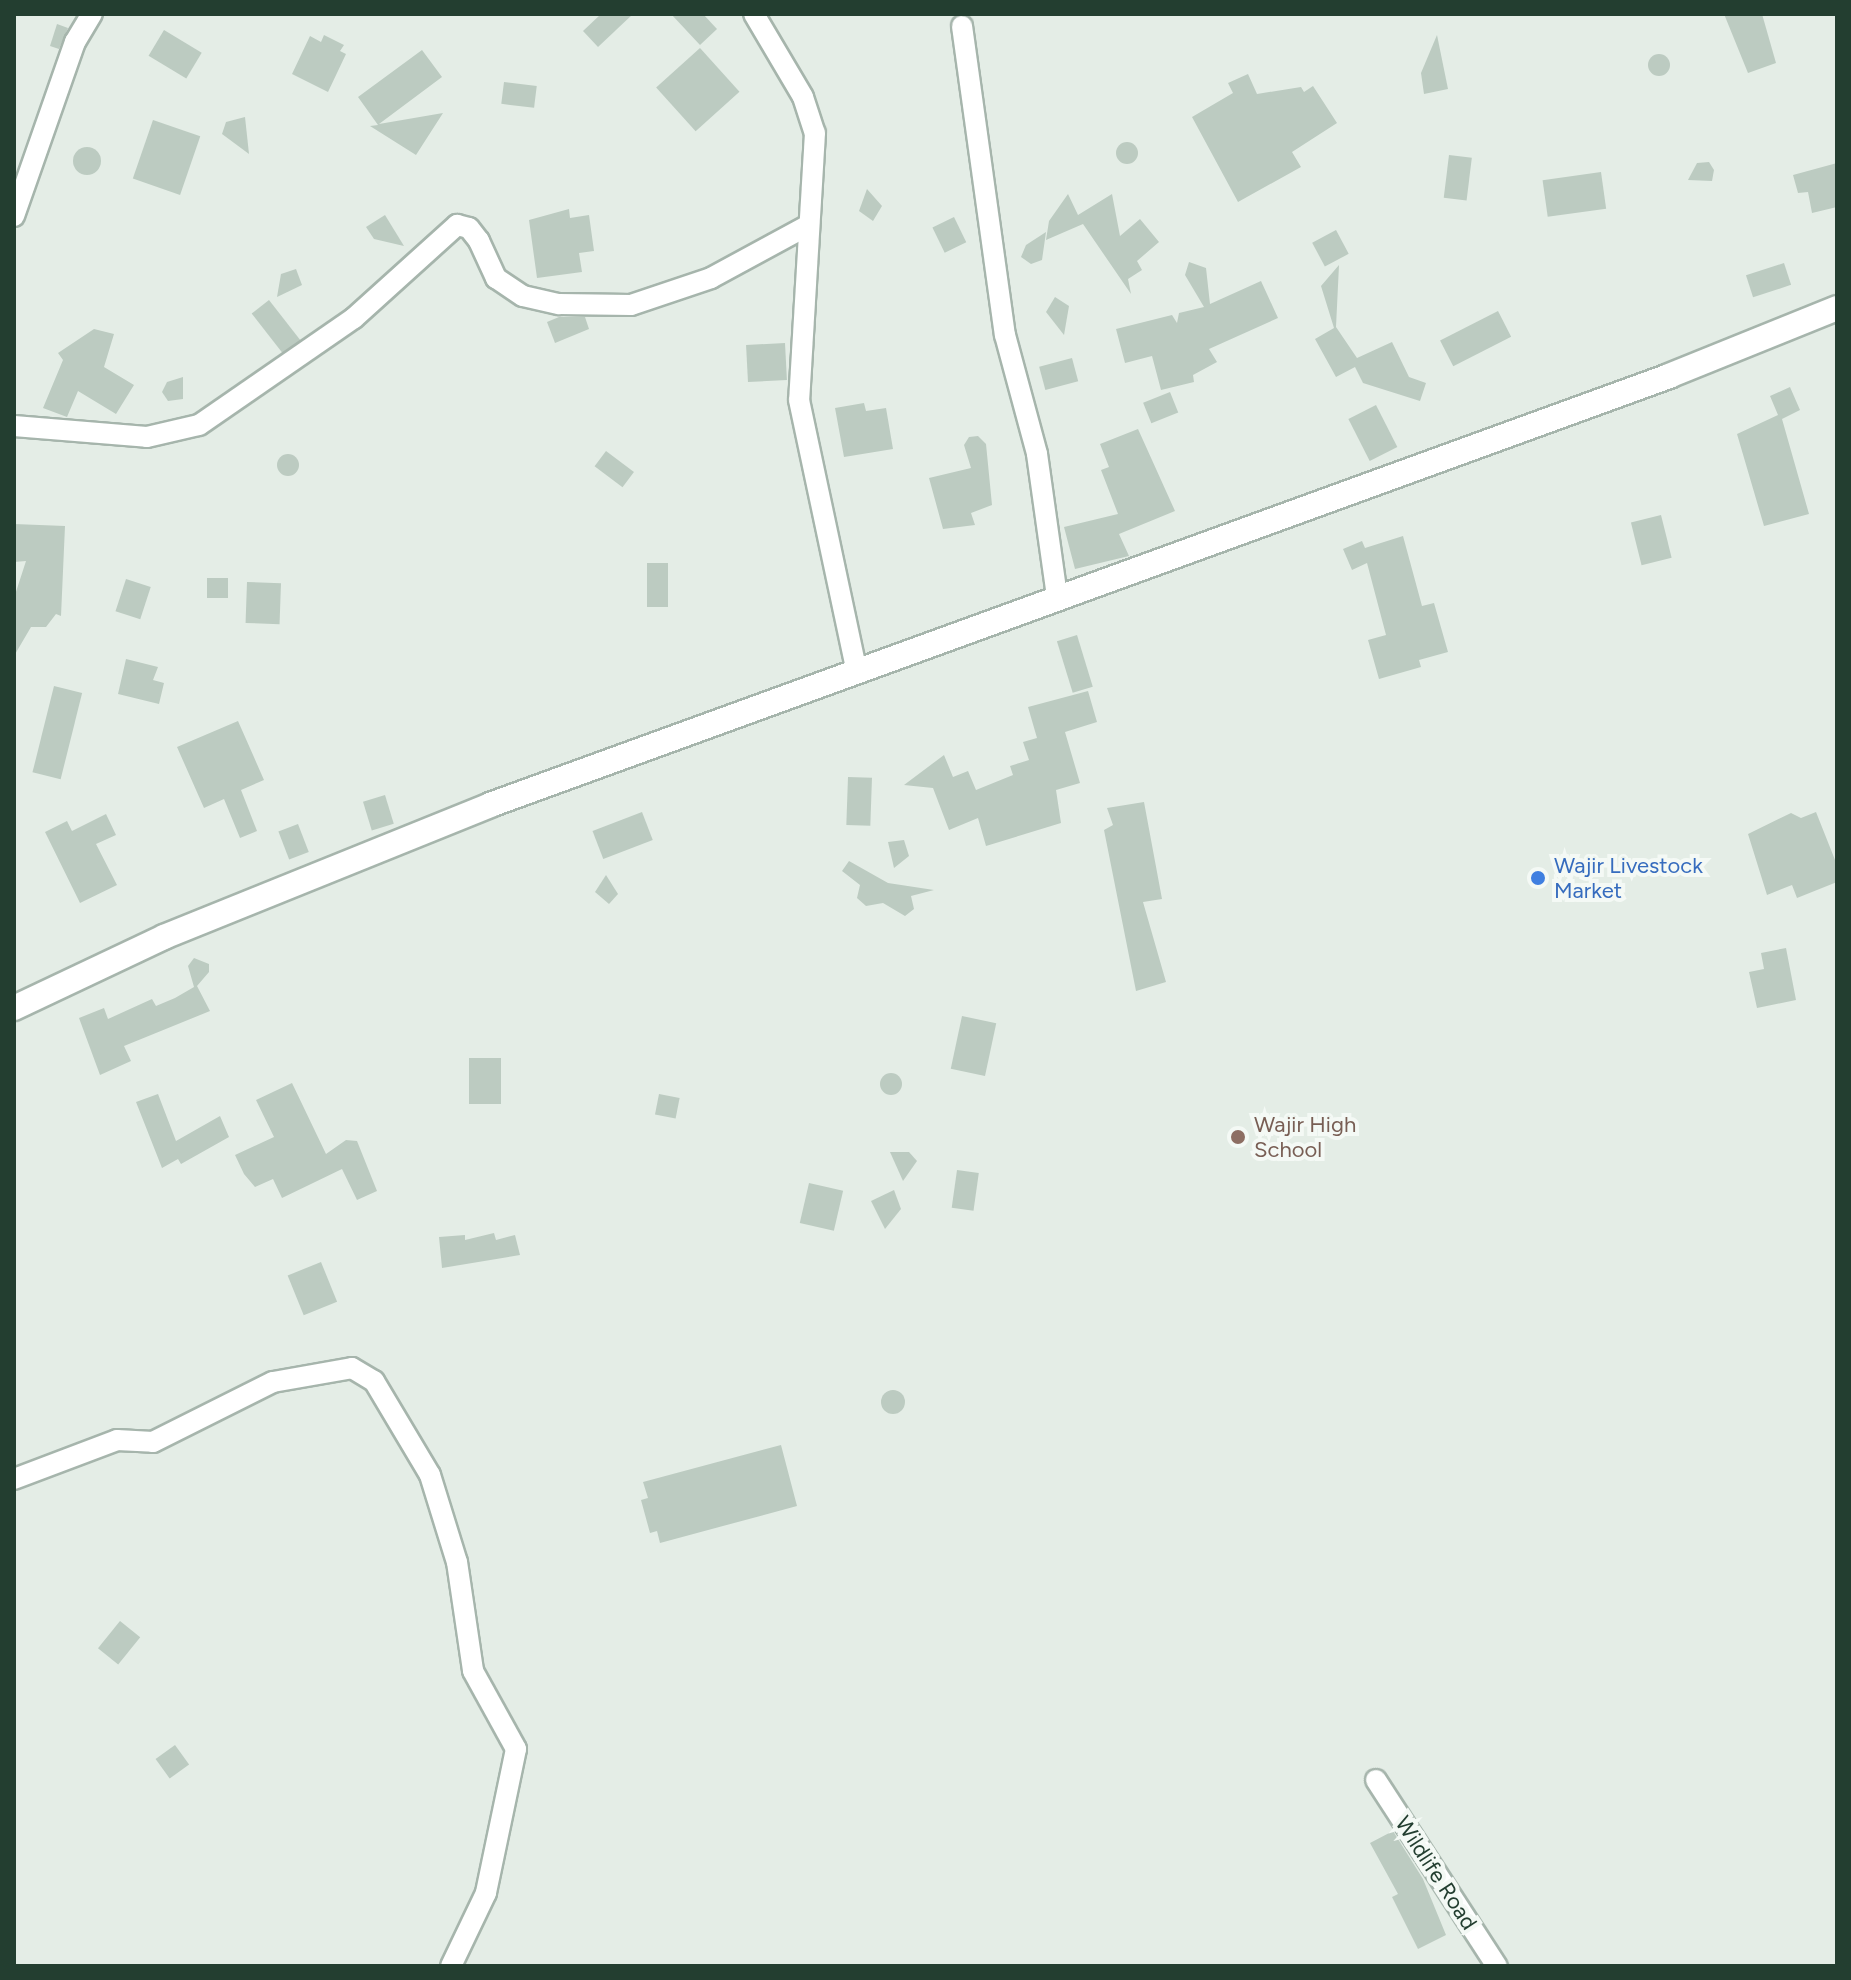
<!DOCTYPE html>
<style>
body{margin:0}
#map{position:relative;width:1851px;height:1980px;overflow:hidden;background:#e4ede6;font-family:Figtree,sans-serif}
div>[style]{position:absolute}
.building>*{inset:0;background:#bccbc1;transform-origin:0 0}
.round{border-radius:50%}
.roads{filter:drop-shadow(2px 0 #a6b5ac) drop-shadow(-2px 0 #a6b5ac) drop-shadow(0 2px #a6b5ac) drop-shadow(0 -2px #a6b5ac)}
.minor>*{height:20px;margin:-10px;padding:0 10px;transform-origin:10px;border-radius:10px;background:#fff}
.tertiary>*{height:24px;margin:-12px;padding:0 12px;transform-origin:12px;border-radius:12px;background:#fff}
.dots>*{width:22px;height:22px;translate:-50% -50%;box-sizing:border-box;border:4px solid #f4f9f5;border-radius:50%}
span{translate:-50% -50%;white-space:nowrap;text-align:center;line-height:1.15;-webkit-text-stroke:8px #f4f9f5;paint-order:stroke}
.shop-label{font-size:22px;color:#366cbe}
.left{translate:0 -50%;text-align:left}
.education-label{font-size:22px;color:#785e54}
.street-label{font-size:22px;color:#233e30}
.frame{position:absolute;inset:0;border:16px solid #233e30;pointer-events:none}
</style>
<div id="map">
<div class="building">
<div style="clip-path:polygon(601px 14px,633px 14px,598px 47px,583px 31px)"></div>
<div style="clip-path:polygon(671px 14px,703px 14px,717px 29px,700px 45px)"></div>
<div style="clip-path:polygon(1724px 14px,1762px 14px,1776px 63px,1748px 73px)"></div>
<div style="clip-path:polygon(57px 24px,68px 28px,59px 49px,50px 46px)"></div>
<div style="left:164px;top:30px;width:44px;height:30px;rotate:31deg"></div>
<div style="clip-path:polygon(324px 35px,344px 45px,340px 51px,346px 54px,328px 92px,292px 74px,310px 36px,321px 42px)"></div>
<div style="clip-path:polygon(1437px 35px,1448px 89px,1424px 94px,1421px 73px)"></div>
<div style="left:700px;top:48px;width:59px;height:59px;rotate:48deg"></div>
<div style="clip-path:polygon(422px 50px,442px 77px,379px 124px,443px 113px,416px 155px,370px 126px,378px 125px,358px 97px)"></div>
<div class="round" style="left:1648px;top:54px;width:22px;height:22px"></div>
<div style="clip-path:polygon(1248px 74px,1257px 94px,1301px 87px,1304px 92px,1313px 86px,1337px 123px,1292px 152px,1301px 167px,1238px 202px,1192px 117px,1233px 93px,1228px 83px)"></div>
<div style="left:504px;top:82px;width:33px;height:22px;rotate:7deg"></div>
<div style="clip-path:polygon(245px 117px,249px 154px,222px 134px,226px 122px)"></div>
<div style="left:153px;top:120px;width:50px;height:62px;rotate:19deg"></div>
<div class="round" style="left:1116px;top:142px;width:22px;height:22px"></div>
<div class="round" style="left:73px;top:147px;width:28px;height:28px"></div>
<div style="left:1449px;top:155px;width:23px;height:43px;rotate:7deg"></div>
<div style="clip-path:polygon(1709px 162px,1714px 170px,1712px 181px,1688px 180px,1697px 163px)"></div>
<div style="clip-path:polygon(1837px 163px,1837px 207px,1812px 213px,1808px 192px,1798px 193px,1793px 175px)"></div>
<div style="left:1601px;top:172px;width:37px;height:59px;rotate:82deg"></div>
<div style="clip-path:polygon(867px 189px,882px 206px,873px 221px,859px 211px)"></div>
<div style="clip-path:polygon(1068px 194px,1078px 215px,1112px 194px,1120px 236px,1140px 219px,1159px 242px,1137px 261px,1142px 270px,1128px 279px,1131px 294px,1083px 224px,1046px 240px,1049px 221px)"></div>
<div style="clip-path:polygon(569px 209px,570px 218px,589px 215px,594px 251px,579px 253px,582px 272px,537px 278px,529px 220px)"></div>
<div style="clip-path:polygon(385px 215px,404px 246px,374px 239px,366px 227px)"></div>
<div style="left:954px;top:217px;width:28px;height:24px;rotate:64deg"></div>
<div style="left:1336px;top:230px;width:27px;height:27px;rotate:62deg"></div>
<div style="clip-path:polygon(1046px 232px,1042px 260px,1031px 264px,1021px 257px,1026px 245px)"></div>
<div style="clip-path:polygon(1189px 262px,1206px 268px,1210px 304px,1261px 281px,1278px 318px,1209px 349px,1217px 362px,1193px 375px,1194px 382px,1161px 390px,1152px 356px,1125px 363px,1116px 329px,1172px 315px,1177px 323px,1179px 313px,1204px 307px,1185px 275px)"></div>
<div style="left:1784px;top:263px;width:23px;height:40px;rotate:72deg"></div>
<div style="clip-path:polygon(1339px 265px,1336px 327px,1357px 358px,1392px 342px,1409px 377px,1426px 383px,1420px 401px,1363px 383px,1355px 367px,1336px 377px,1315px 339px,1334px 328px,1321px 286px)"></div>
<div style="clip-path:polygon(296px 269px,302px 285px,277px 297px,281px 274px)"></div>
<div style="clip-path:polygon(1055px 297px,1069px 306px,1064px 335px,1046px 312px)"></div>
<div style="left:269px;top:300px;width:51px;height:22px;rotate:52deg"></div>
<div style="left:1498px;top:311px;width:29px;height:65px;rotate:63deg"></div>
<div style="clip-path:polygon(559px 317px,585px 317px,589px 329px,555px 343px,547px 322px)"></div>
<div style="clip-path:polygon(94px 329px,114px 334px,104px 367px,134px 385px,116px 414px,78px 391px,67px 417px,43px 408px,63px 360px,58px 353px)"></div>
<div style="left:785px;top:343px;width:37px;height:39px;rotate:87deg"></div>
<div style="left:1072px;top:358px;width:24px;height:34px;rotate:75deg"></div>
<div style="clip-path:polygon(183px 377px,183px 399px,168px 401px,162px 392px,167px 382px)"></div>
<div style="clip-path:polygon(1790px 387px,1800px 410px,1782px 419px,1809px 514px,1764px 526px,1737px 434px,1778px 415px,1770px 396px)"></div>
<div style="left:1170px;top:392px;width:22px;height:29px;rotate:68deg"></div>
<div style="clip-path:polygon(864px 403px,866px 411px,886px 408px,893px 449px,844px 457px,835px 408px)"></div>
<div style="left:1376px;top:405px;width:47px;height:31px;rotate:63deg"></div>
<div style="clip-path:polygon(1138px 429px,1175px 511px,1119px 534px,1129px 556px,1075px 569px,1064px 527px,1118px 514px,1101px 470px,1109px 467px,1100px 444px)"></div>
<div style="clip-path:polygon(978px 436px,986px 444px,992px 505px,971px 513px,975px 525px,943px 529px,929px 478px,971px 468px,964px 445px,969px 437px)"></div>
<div style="left:606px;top:451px;width:35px;height:19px;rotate:37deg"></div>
<div class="round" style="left:277px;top:454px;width:22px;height:22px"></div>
<div style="left:1661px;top:515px;width:44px;height:31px;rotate:76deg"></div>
<div style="clip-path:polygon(14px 524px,65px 526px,61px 616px,56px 614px,46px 627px,31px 627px,14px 656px,14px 598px,26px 561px,14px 562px)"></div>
<div style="clip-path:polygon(1403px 536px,1422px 606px,1434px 603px,1448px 652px,1419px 660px,1421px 667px,1379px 679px,1368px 640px,1386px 635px,1367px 563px,1352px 570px,1343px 549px,1362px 541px,1365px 548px)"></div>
<div style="left:647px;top:563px;width:21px;height:44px"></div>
<div style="left:207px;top:578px;width:21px;height:20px"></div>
<div style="left:126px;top:579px;width:26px;height:34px;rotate:18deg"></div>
<div style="left:247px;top:582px;width:34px;height:41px;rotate:2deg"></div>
<div style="left:1077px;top:635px;width:54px;height:21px;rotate:73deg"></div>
<div style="clip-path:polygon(126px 659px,158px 667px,153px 680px,164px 683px,159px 704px,118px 694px)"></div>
<div style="left:54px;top:686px;width:29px;height:89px;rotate:14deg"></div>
<div style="clip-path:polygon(1088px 691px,1097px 722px,1065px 732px,1080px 783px,1056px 790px,1061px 823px,986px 846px,978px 818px,949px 830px,933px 788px,904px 785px,944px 755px,953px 777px,968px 771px,976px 790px,1013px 775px,1010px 766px,1029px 760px,1023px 742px,1037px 738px,1028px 707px)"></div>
<div style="clip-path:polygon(238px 721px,264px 780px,241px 790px,257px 831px,240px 838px,224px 799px,204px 808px,177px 747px)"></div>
<div style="left:848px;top:777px;width:24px;height:48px;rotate:2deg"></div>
<div style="left:385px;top:795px;width:30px;height:23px;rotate:73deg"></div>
<div style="clip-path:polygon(1144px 802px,1162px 899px,1143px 902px,1166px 982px,1136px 991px,1104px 830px,1113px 825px,1107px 808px)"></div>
<div style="left:642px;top:812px;width:30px;height:53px;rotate:69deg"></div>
<div style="clip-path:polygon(1816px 812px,1837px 865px,1837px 882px,1797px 898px,1792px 885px,1767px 895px,1748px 834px,1791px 813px,1801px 818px)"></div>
<div style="clip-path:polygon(106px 814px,116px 835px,96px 844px,117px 885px,80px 903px,45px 832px,67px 821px,72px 831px)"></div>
<div style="left:298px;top:824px;width:30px;height:21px;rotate:69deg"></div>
<div style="clip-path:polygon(904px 840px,909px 856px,894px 868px,888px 842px)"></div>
<div style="clip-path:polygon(849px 861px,888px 883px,934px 890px,911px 896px,914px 909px,905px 916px,883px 903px,866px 906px,857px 898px,860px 885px,842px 871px)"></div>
<div style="clip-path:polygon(606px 875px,618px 894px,609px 904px,595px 892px)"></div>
<div style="clip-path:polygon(1786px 948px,1796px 1000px,1757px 1008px,1749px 972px,1764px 969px,1761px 953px)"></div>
<div style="clip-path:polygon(194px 958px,209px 964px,209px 972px,197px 986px,210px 1011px,124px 1046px,131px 1061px,100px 1075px,79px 1018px,104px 1008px,108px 1019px,152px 999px,156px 1006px,175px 998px,194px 987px,188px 966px)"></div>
<div style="left:962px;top:1016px;width:35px;height:54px;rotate:12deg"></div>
<div style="left:469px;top:1058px;width:32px;height:46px"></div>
<div class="round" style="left:880px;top:1073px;width:22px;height:22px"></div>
<div style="clip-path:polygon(292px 1083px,326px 1154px,346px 1140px,357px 1141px,377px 1191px,357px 1200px,342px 1169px,282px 1198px,273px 1179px,255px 1187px,244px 1174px,235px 1155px,274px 1137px,256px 1100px)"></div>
<div style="clip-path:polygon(158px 1094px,176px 1141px,220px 1116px,229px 1137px,181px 1164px,178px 1159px,162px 1168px,136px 1102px)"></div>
<div style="left:659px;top:1094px;width:21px;height:21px;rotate:11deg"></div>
<div style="clip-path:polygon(890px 1152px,909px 1152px,917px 1161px,903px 1181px)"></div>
<div style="left:957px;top:1170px;width:22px;height:38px;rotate:8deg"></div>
<div style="left:809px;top:1183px;width:35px;height:41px;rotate:13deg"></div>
<div style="clip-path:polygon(894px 1190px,901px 1209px,885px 1229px,871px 1201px)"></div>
<div style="clip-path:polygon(494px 1233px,496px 1240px,515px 1235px,520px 1255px,442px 1268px,439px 1237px,465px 1235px,465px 1240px)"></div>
<div style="left:321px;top:1262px;width:43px;height:36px;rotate:68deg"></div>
<div class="round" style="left:881px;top:1390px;width:24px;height:24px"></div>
<div style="clip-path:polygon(781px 1445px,797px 1506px,660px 1543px,657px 1531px,650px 1533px,641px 1500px,648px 1498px,643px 1482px)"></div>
<div style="left:120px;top:1621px;width:26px;height:35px;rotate:39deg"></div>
<div style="left:175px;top:1745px;width:24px;height:24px;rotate:54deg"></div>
<div style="clip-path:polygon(1393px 1831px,1423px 1879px,1446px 1935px,1418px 1949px,1392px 1897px,1398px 1894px,1370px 1843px)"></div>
</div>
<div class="roads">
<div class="minor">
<div style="left:754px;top:14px;width:96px;rotate:59.4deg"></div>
<div style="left:803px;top:97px;width:38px;rotate:72deg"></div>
<div style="left:815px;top:133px;width:267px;rotate:93.4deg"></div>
<div style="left:799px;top:400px;width:274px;rotate:78deg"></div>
<div style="left:962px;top:26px;width:312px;rotate:82.1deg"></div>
<div style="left:1005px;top:335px;width:123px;rotate:74.9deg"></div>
<div style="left:1037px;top:454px;width:144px;rotate:82deg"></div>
<div style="left:14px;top:216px;width:184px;rotate:-70.7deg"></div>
<div style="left:75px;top:42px;width:33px;rotate:-59deg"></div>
<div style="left:14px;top:426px;width:133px;rotate:4.7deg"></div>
<div style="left:147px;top:437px;width:53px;rotate:-13deg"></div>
<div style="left:199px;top:425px;width:188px;rotate:-34.6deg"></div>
<div style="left:354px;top:318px;width:139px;rotate:-42.1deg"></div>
<div style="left:457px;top:225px;width:12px;rotate:14deg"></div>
<div style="left:469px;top:228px;width:16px;rotate:52deg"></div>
<div style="left:479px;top:241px;width:41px;rotate:65.3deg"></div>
<div style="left:496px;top:278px;width:32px;rotate:34deg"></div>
<div style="left:523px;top:296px;width:37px;rotate:13deg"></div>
<div style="left:559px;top:304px;width:72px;rotate:0.8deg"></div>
<div style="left:631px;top:305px;width:84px;rotate:-18.6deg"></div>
<div style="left:711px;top:278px;width:107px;rotate:-28.5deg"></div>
<div style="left:14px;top:1479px;width:110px;rotate:-20.7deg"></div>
<div style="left:117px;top:1440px;width:36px;rotate:3deg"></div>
<div style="left:153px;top:1442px;width:134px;rotate:-26.6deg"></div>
<div style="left:273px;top:1382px;width:80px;rotate:-10deg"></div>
<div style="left:352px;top:1368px;width:26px;rotate:31deg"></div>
<div style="left:374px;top:1381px;width:109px;rotate:59.2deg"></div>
<div style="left:430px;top:1475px;width:91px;rotate:72.8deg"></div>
<div style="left:457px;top:1562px;width:110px;rotate:81.6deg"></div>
<div style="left:473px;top:1671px;width:89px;rotate:61.1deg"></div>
<div style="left:516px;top:1749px;width:147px;rotate:101.8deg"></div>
<div style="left:486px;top:1893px;width:81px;rotate:115.6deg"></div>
<div style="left:1376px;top:1780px;width:222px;rotate:57deg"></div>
</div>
<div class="tertiary">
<div style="left:14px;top:1008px;width:166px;rotate:-25.3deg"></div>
<div style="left:164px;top:937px;width:352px;rotate:-22deg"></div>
<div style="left:490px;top:805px;width:1255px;rotate:-19.99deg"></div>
<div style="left:1669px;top:376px;width:181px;rotate:-22deg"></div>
</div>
</div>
<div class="dots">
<div style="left:1538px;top:878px;background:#3f7fe0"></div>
<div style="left:1238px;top:1137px;background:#8d6e63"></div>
</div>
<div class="shop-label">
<span class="left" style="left:1554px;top:878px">Wajir Livestock<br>Market</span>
</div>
<div class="education-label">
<span class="left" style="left:1254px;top:1137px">Wajir High<br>School</span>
</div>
<div class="street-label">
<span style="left:1436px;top:1873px;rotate:57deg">Wildlife Road</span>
</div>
<div class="frame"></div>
</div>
